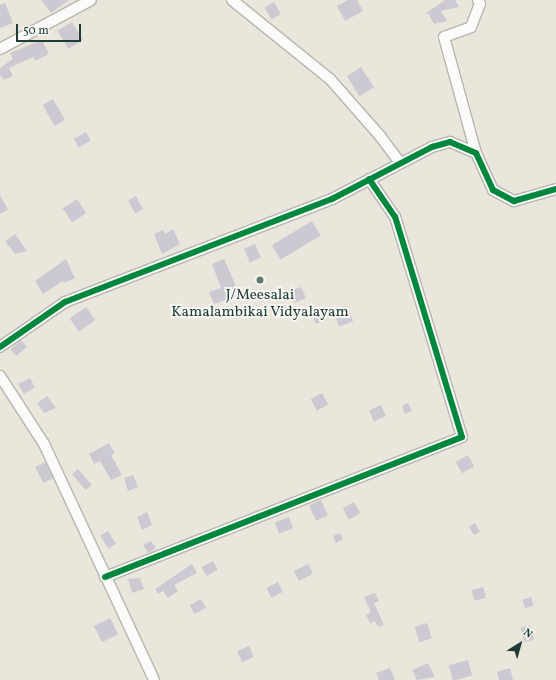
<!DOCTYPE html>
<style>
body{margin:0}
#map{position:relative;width:556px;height:680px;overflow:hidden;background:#eae6db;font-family:Vollkorn,serif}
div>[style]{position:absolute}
.building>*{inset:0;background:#cdc9d2;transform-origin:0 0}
.roads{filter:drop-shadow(1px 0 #b5b6ae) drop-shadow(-1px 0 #b5b6ae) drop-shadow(0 1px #b5b6ae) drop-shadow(0 -1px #b5b6ae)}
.minor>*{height:10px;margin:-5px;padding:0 5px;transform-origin:5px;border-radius:5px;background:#fcfbfa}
.cycleway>*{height:6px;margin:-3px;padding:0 3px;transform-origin:3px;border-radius:3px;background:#00873e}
.dots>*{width:11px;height:11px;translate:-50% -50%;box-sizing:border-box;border:2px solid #f6f6f2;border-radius:50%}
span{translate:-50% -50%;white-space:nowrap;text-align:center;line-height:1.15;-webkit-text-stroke:4px #f6f6f2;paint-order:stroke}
.poi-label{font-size:15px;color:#1f3d34}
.north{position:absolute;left:500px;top:624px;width:40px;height:40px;-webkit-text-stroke:3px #f6f6f2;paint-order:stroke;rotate:37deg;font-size:11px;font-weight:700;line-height:16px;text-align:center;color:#1f3d34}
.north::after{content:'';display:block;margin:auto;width:14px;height:18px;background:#1f3d34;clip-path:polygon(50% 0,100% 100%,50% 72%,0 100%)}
.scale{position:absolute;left:16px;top:24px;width:65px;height:18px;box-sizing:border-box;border:2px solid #1f3d34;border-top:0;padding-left:5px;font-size:12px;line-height:14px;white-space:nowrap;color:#1f3d34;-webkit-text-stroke:3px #f6f6f2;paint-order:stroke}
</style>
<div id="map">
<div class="building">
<div style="clip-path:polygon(41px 0,69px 0,51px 13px)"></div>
<div style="clip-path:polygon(348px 0,357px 0,363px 11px,345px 21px,337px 6px)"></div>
<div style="clip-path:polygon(445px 0,455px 0,459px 7px,441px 11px,447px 21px,434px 24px,428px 13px,423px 15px)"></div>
<div style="left:274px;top:2px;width:14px;height:11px;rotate:60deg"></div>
<div style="clip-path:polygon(5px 3px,13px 23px,0 28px,0 5px)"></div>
<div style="left:72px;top:22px;width:21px;height:17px;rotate:59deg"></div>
<div style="clip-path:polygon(42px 40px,49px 54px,35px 61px,33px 57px,9px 68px,13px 76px,4px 80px,0 75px,0 68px,13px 59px,10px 53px)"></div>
<div style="left:361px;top:67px;width:24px;height:17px;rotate:57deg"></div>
<div style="left:53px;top:99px;width:24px;height:12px;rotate:60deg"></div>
<div style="left:86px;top:132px;width:10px;height:14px;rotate:61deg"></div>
<div style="clip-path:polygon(0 195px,8px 210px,0 214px)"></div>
<div style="left:136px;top:196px;width:15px;height:9px;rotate:62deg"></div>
<div style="left:77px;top:199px;width:17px;height:17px;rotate:57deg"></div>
<div style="left:312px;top:221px;width:17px;height:47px;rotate:59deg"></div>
<div style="clip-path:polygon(173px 229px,180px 244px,162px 254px,154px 234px,163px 230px,165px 234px)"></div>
<div style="clip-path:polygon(15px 234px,27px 251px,15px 254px,5px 241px)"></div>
<div style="left:255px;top:244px;width:15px;height:12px;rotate:67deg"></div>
<div style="clip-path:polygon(66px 259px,75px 278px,64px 283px,63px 281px,43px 294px,35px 281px)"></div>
<div style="clip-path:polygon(224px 259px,240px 295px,214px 304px,209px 292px,221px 288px,212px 264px)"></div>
<div style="clip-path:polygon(301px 287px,306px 298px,294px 303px,290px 291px)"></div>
<div style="left:86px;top:307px;width:16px;height:20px;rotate:55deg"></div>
<div style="left:349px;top:310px;width:12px;height:15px;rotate:70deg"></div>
<div style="left:324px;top:313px;width:8px;height:11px;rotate:76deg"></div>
<div style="left:21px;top:340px;width:9px;height:14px;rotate:49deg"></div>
<div style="left:30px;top:378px;width:11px;height:13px;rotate:63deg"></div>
<div style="left:322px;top:393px;width:13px;height:13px;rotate:61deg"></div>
<div style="clip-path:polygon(47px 396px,56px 408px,44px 413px,37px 403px)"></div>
<div style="clip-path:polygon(408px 403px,412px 411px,405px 414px,402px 406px)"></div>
<div style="left:381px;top:405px;width:12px;height:13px;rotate:66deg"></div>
<div style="clip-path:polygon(109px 443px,115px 453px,111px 455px,122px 475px,111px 480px,100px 461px,94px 464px,89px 454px)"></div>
<div style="left:468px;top:455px;width:13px;height:14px;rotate:61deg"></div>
<div style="left:45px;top:462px;width:18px;height:11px;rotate:63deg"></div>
<div style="left:78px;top:469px;width:21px;height:8px;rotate:49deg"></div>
<div style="clip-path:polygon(133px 475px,138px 487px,128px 491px,124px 478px)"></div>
<div style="left:321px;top:500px;width:17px;height:13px;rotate:66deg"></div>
<div style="left:354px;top:502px;width:13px;height:13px;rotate:61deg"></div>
<div style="clip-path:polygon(147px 512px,152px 525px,142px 530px,137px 517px)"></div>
<div style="left:289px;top:517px;width:12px;height:15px;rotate:70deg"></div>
<div style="clip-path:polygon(475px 523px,480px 532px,474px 535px,469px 527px)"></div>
<div style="left:108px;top:531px;width:15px;height:9px;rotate:58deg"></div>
<div style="clip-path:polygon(340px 533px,343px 539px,336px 543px,333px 536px)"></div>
<div style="clip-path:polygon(151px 541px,156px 548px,148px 553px,143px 545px)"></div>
<div style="left:213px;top:561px;width:10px;height:13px;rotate:61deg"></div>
<div style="clip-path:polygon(192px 564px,197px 573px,174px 585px,178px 591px,168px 598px,163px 591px,158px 594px,155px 589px)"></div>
<div style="left:308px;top:564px;width:11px;height:16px;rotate:63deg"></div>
<div style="clip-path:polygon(140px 578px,144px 589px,132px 593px,128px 579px)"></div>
<div style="left:278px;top:582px;width:11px;height:13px;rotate:63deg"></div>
<div style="left:483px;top:587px;width:11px;height:12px;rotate:75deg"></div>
<div style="clip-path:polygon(375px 593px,379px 601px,374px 603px,384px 625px,378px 627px,375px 621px,370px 623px,366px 615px,371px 612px,364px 597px)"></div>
<div style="left:531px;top:597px;width:9px;height:9px;rotate:72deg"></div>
<div style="left:201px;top:599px;width:10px;height:13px;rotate:61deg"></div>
<div style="left:110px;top:618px;width:18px;height:18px;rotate:63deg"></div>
<div style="left:427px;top:623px;width:16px;height:13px;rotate:72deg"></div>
<div style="left:530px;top:625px;width:15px;height:10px;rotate:74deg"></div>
<div style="left:249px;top:646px;width:12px;height:13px;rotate:66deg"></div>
<div style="left:468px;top:660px;width:16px;height:20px;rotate:75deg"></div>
<div style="clip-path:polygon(428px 663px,435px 677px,417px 680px,412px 670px)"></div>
<div style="clip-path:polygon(390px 668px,395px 680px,379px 680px,376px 673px)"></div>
<div style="clip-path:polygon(510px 668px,513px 680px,499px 680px,497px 672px)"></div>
</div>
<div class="roads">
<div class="minor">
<div style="left:232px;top:0;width:126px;rotate:38.9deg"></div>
<div style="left:330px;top:79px;width:76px;rotate:48.7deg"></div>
<div style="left:380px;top:136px;width:34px;rotate:53deg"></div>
<div style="left:0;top:49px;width:103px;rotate:-28.3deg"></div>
<div style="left:476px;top:153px;width:120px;rotate:-105.4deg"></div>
<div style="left:444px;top:37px;width:29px;rotate:-20deg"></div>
<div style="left:471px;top:27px;width:25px;rotate:-69deg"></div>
<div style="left:480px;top:4px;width:4px;rotate:-117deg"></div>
<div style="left:0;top:347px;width:79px;rotate:-34.7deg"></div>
<div style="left:65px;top:302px;width:286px;rotate:-21.1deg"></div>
<div style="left:332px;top:199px;width:113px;rotate:-27.5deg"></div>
<div style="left:432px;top:147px;width:19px;rotate:-16deg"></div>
<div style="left:450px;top:142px;width:28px;rotate:23deg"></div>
<div style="left:476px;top:153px;width:41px;rotate:65.3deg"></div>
<div style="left:493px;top:190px;width:24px;rotate:28deg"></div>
<div style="left:514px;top:201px;width:44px;rotate:-15.9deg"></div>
<div style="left:0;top:376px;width:81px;rotate:57.1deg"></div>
<div style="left:44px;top:444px;width:260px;rotate:65deg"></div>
<div style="left:105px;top:577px;width:383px;rotate:-21.4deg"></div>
<div style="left:462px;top:437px;width:230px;rotate:-106.9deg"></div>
<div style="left:395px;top:217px;width:46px;rotate:-124.4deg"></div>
</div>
</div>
<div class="cycleway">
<div style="left:0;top:347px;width:79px;rotate:-34.7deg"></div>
<div style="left:65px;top:302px;width:286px;rotate:-21.1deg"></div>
<div style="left:332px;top:199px;width:113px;rotate:-27.5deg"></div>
<div style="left:432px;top:147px;width:19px;rotate:-16deg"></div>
<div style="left:450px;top:142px;width:28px;rotate:23deg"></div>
<div style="left:476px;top:153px;width:41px;rotate:65.3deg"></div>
<div style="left:493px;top:190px;width:24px;rotate:28deg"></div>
<div style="left:514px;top:201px;width:44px;rotate:-15.9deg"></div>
<div style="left:105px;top:577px;width:383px;rotate:-21.4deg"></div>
<div style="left:462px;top:437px;width:230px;rotate:-106.9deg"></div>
<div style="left:395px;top:217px;width:46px;rotate:-124.4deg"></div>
</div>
<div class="dots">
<div style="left:260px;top:280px;background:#66786e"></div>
</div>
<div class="poi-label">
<span style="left:260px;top:304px">J/Meesalai<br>Kamalambikai Vidyalayam</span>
</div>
<div class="north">N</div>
<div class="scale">50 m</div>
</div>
